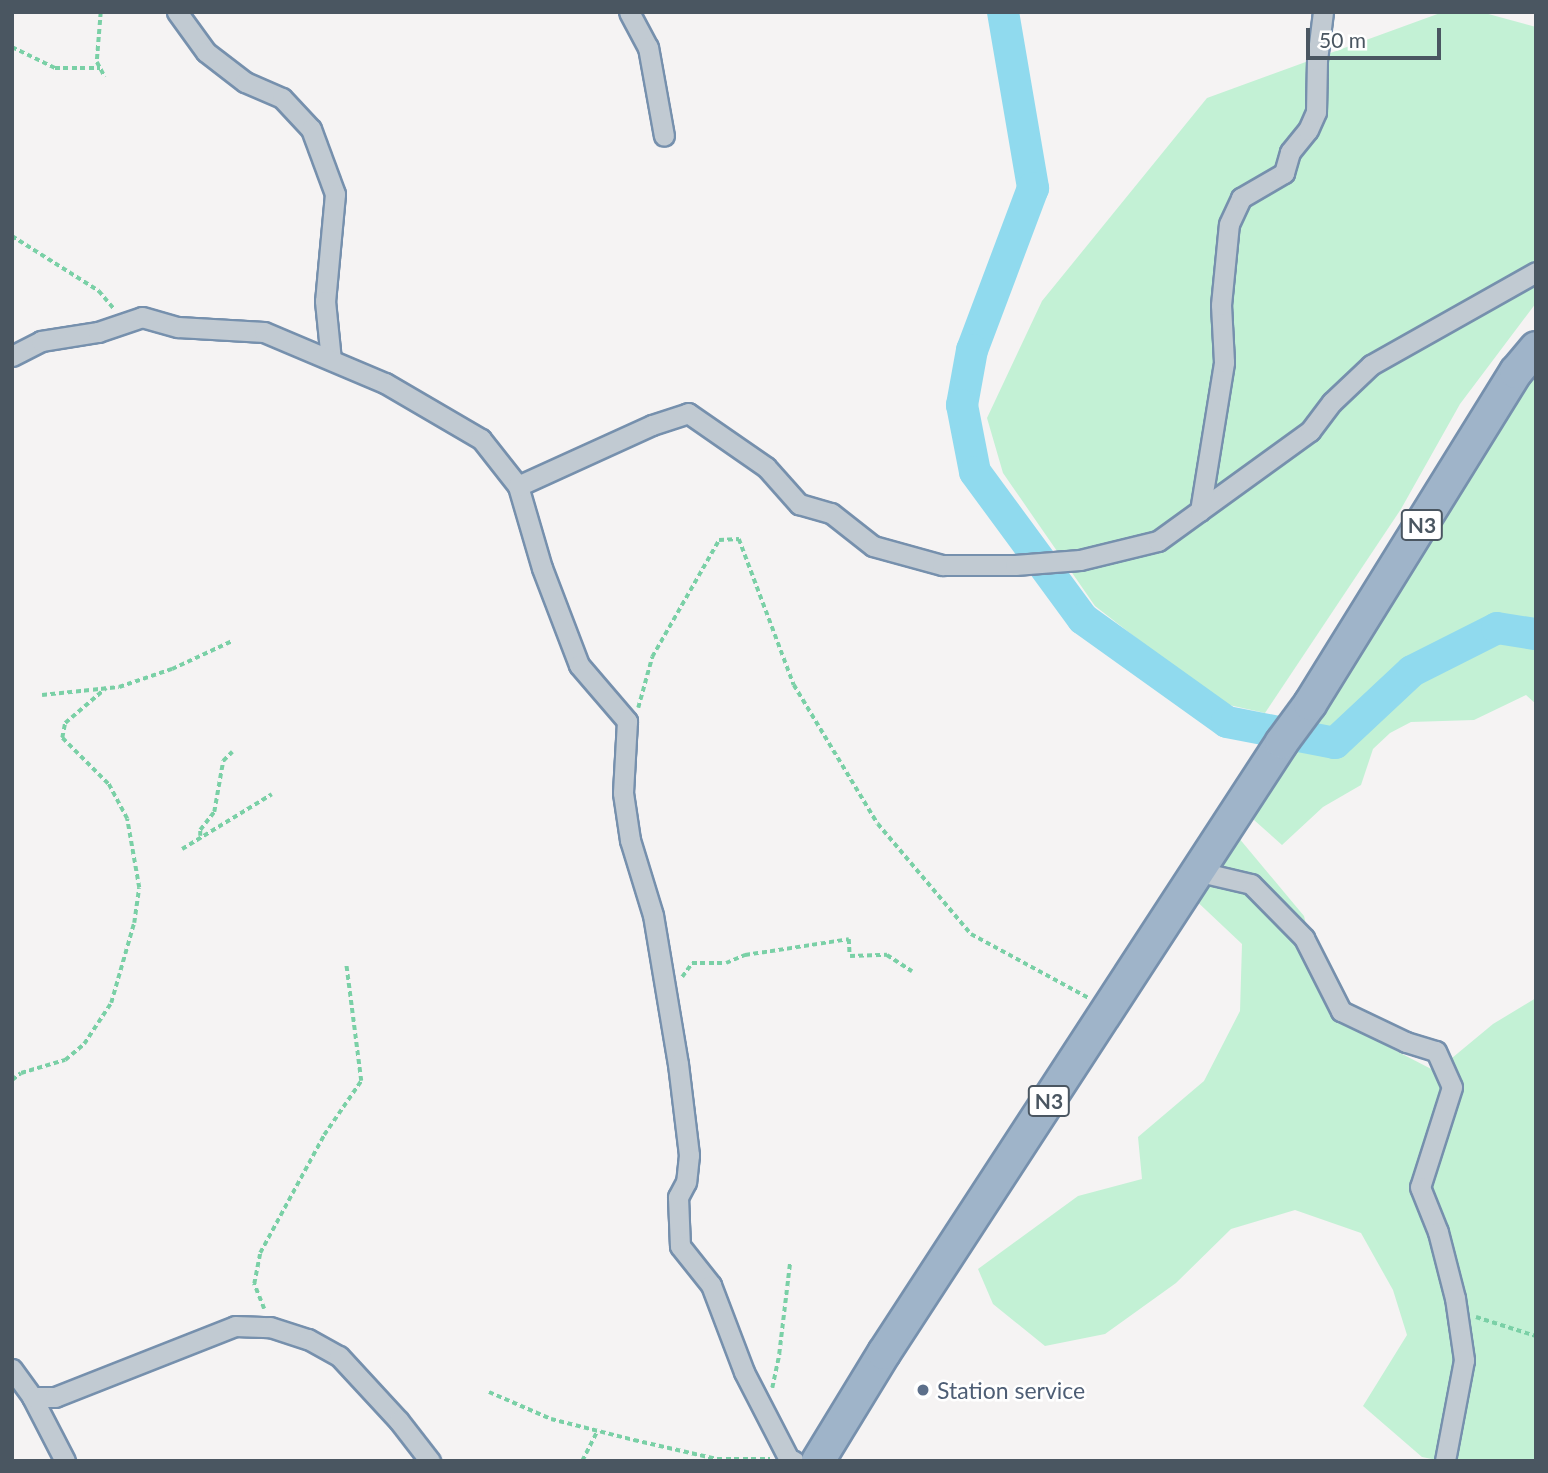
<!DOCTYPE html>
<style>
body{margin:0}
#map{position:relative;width:1548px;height:1473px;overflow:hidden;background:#f5f3f3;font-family:Lato,sans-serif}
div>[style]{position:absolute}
.green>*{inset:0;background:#c3f1d5}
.river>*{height:32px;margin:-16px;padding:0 16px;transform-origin:16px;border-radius:16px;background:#90daee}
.path>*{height:3.5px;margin-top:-1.75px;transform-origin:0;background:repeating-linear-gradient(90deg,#7ad0a6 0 5px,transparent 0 8.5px)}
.roads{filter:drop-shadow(2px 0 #7690ad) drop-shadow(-2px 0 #7690ad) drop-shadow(0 2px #7690ad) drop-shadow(0 -2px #7690ad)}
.minor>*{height:19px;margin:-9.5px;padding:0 9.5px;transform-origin:9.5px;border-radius:9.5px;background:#c1cad2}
.trunk>*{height:32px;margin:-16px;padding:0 16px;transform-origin:16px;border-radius:16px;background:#9fb4c9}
.dots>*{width:19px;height:19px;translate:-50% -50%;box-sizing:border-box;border:4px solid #fff;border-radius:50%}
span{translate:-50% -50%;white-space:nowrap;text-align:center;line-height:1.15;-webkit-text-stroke:5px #fff;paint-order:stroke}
.shield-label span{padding:2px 5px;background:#fff;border:2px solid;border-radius:5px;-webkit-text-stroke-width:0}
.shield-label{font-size:21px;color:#4a5661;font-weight:700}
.service-label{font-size:23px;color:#4e5e75}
.left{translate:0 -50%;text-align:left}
.frame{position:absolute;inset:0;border:14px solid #4a5661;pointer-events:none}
.scale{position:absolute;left:1306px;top:28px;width:135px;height:32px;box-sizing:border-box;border:4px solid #4a5661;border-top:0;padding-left:9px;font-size:21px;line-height:24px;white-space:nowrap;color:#4a5661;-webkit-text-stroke:5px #fff;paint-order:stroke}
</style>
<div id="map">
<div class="green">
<div style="clip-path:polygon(1443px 12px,1481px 12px,1536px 27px,1536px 303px,1460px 404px,1401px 509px,1265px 713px,1220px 703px,1095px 606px,1003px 473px,987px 418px,1042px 301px,1207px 98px)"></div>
<div style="clip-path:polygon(1536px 365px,1536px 704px,1526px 695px,1474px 720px,1411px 722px,1390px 733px,1373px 749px,1361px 785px,1323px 807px,1282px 845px,1254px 820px,1275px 743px)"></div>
<div style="clip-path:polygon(1233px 831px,1304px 916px,1323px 996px,1377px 1041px,1439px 1073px,1458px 1100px,1452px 1058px,1493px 1024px,1536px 998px,1536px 1461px,1442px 1461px,1422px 1457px,1363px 1406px,1407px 1335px,1393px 1290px,1361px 1233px,1295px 1210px,1231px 1229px,1176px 1283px,1105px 1334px,1045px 1346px,993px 1304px,978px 1269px,1078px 1196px,1142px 1179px,1138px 1137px,1204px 1081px,1240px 1011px,1242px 944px,1189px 894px)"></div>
</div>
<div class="river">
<div style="left:1003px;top:12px;width:179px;rotate:80.3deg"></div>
<div style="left:1033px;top:188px;width:173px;rotate:110.6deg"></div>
<div style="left:972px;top:350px;width:56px;rotate:100.3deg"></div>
<div style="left:962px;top:405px;width:68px;rotate:79deg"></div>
<div style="left:975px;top:472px;width:182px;rotate:53.7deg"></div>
<div style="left:1083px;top:619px;width:177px;rotate:35.6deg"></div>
<div style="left:1227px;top:722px;width:110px;rotate:11deg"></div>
<div style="left:1335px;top:743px;width:105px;rotate:-43.1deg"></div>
<div style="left:1412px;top:671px;width:95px;rotate:-26.8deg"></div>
<div style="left:1497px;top:628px;width:39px;rotate:9deg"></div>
</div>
<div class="path">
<div style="left:101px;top:12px;width:50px;rotate:94.6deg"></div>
<div style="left:97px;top:62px;width:17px;rotate:62deg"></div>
<div style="left:12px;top:47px;width:48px;rotate:26deg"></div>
<div style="left:55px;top:68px;width:45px"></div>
<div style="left:12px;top:236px;width:103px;rotate:32.3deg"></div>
<div style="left:99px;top:291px;width:23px;rotate:50deg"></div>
<div style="left:42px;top:695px;width:77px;rotate:-5.9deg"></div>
<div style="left:119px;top:687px;width:56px;rotate:-18.8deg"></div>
<div style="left:172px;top:669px;width:66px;rotate:-25deg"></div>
<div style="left:638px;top:708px;width:53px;rotate:-74.6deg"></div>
<div style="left:652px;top:657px;width:135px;rotate:-60.2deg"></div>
<div style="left:719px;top:540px;width:20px;rotate:-3deg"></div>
<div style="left:739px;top:539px;width:156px;rotate:69.4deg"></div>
<div style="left:794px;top:685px;width:162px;rotate:58.9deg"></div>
<div style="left:878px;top:824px;width:144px;rotate:49.8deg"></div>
<div style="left:971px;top:934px;width:134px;rotate:28.5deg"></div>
<div style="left:200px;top:836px;width:6px;rotate:-90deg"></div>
<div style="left:200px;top:830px;width:23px;rotate:-52deg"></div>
<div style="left:214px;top:812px;width:52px;rotate:-80deg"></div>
<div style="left:223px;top:761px;width:13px;rotate:-45deg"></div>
<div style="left:182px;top:849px;width:105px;rotate:-31.4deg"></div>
<div style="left:682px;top:977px;width:17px;rotate:-54deg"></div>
<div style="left:692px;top:963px;width:34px"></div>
<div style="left:726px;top:963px;width:21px;rotate:-23deg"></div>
<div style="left:745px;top:955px;width:105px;rotate:-8.7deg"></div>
<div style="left:849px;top:939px;width:17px;rotate:87deg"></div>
<div style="left:850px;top:956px;width:37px;rotate:-2deg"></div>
<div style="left:887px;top:955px;width:30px;rotate:33deg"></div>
<div style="left:12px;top:1080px;width:11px;rotate:-38deg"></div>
<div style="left:21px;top:1073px;width:46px;rotate:-16.5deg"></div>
<div style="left:65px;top:1060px;width:25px;rotate:-40deg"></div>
<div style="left:84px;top:1044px;width:49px;rotate:-56.6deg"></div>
<div style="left:111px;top:1003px;width:83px;rotate:-74deg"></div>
<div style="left:134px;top:923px;width:35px;rotate:-82deg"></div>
<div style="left:139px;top:888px;width:70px;rotate:-99.9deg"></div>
<div style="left:127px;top:819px;width:40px;rotate:-118deg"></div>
<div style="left:108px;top:784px;width:65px;rotate:-135deg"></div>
<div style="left:62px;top:738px;width:15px;rotate:-79deg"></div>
<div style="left:65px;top:723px;width:54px;rotate:-40.5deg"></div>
<div style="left:264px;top:1309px;width:27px;rotate:-112deg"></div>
<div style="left:254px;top:1284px;width:32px;rotate:-79deg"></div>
<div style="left:260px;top:1253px;width:134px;rotate:-61.5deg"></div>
<div style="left:324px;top:1135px;width:65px;rotate:-55.6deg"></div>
<div style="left:361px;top:1081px;width:118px;rotate:-97.3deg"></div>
<div style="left:1476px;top:1317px;width:63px;rotate:17.6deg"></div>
<div style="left:772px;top:1388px;width:35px;rotate:-78deg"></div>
<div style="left:779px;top:1354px;width:93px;rotate:-83.2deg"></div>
<div style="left:489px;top:1392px;width:68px;rotate:23.5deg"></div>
<div style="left:551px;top:1419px;width:86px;rotate:14.2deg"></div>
<div style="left:634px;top:1440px;width:85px;rotate:12.9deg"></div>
<div style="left:717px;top:1459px;width:53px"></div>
<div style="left:582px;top:1461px;width:34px;rotate:-63deg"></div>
</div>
<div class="roads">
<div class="minor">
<div style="left:177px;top:12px;width:49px;rotate:54.1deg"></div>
<div style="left:206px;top:52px;width:49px;rotate:37.6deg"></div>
<div style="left:245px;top:82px;width:40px;rotate:23.4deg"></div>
<div style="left:282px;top:98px;width:42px;rotate:46.9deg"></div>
<div style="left:311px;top:129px;width:69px;rotate:69.7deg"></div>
<div style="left:335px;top:194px;width:107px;rotate:95.3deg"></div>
<div style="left:325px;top:301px;width:59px;rotate:84.2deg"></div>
<div style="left:629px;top:12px;width:40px;rotate:62deg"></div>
<div style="left:648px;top:47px;width:90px;rotate:79.8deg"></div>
<div style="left:12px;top:356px;width:33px;rotate:-27deg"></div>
<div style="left:41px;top:341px;width:58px;rotate:-9deg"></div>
<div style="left:98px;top:332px;width:46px;rotate:-18.8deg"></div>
<div style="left:142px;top:317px;width:37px;rotate:16deg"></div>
<div style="left:178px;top:327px;width:86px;rotate:3.3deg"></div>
<div style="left:264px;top:332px;width:131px;rotate:22.9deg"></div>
<div style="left:385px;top:383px;width:111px;rotate:30.3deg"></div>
<div style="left:481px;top:439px;width:60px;rotate:51.8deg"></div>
<div style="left:518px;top:486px;width:85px;rotate:73.7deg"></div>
<div style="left:542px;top:568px;width:104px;rotate:69.1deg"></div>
<div style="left:579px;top:665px;width:74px;rotate:49.4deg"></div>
<div style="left:627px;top:721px;width:72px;rotate:93.2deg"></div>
<div style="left:623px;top:793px;width:48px;rotate:81.5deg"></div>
<div style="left:630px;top:840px;width:78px;rotate:73deg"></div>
<div style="left:653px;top:915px;width:151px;rotate:80.5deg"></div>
<div style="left:678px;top:1064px;width:92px;rotate:83.1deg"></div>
<div style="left:689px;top:1155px;width:27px;rotate:96deg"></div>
<div style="left:686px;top:1182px;width:17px;rotate:118deg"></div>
<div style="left:678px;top:1197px;width:49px;rotate:87.7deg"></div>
<div style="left:680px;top:1246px;width:50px;rotate:51.5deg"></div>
<div style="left:711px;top:1285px;width:93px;rotate:69.2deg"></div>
<div style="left:744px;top:1372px;width:98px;rotate:62.7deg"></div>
<div style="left:789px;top:1459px;width:5px;rotate:22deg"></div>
<div style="left:518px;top:486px;width:147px;rotate:-24.5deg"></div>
<div style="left:652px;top:425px;width:38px;rotate:-18deg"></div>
<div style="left:688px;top:413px;width:95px;rotate:34.7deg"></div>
<div style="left:766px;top:467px;width:50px;rotate:48.3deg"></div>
<div style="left:799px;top:504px;width:33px;rotate:16deg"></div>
<div style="left:831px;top:513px;width:53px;rotate:38.2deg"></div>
<div style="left:873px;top:546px;width:72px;rotate:15.4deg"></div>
<div style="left:942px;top:565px;width:73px"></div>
<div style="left:1015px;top:565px;width:65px;rotate:-4.4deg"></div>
<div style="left:1080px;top:560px;width:80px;rotate:-13.7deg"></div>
<div style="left:1158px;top:541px;width:188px;rotate:-35.9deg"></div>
<div style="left:1310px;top:431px;width:36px;rotate:-53deg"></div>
<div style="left:1332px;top:402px;width:54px;rotate:-43.5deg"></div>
<div style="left:1371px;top:365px;width:189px;rotate:-29.4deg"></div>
<div style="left:1200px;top:511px;width:151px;rotate:-80.8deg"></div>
<div style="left:1224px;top:362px;width:57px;rotate:-93deg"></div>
<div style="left:1221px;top:305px;width:81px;rotate:-84.4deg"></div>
<div style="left:1229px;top:224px;width:29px;rotate:-65deg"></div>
<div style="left:1241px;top:198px;width:50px;rotate:-30.2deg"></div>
<div style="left:1284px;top:173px;width:22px;rotate:-74deg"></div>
<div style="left:1290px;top:152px;width:28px;rotate:-51deg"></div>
<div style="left:1308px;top:130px;width:20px;rotate:-66deg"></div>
<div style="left:1316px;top:112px;width:52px;rotate:-88.9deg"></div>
<div style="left:1317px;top:60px;width:48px;rotate:-82.9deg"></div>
<div style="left:1200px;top:872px;width:52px;rotate:13.2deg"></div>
<div style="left:1251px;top:884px;width:76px;rotate:45.5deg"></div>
<div style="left:1304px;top:938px;width:82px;rotate:63.1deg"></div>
<div style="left:1341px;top:1011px;width:72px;rotate:25.5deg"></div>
<div style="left:1406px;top:1042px;width:31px;rotate:17deg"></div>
<div style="left:1436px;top:1051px;width:39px;rotate:66deg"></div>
<div style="left:1452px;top:1087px;width:105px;rotate:107.7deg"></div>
<div style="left:1420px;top:1187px;width:48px;rotate:68.2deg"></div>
<div style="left:1438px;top:1232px;width:68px;rotate:75.6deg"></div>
<div style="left:1455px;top:1298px;width:63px;rotate:81.7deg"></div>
<div style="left:1464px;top:1360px;width:103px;rotate:100.7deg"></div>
<div style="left:12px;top:1369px;width:34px;rotate:54deg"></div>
<div style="left:32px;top:1397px;width:72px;rotate:62.7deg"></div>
<div style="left:32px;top:1397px;width:23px"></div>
<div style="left:55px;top:1397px;width:193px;rotate:-21.5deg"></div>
<div style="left:235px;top:1326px;width:35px;rotate:2deg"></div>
<div style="left:270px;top:1327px;width:40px;rotate:18deg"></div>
<div style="left:308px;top:1339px;width:35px;rotate:29deg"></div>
<div style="left:339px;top:1356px;width:88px;rotate:47.3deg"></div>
<div style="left:399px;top:1421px;width:51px;rotate:52.2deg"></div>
</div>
<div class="trunk">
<div style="left:818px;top:1461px;width:127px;rotate:-58.6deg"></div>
<div style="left:884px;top:1353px;width:729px;rotate:-56.92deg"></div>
<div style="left:1282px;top:742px;width:47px;rotate:-53.6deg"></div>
<div style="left:1310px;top:704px;width:391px;rotate:-58.2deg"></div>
<div style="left:1516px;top:372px;width:31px;rotate:-50deg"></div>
</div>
</div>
<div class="dots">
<div style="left:923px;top:1390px;background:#5c6f8a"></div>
</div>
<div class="shield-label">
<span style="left:1422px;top:525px">N3</span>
<span style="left:1049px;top:1101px">N3</span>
</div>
<div class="service-label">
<span class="left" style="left:937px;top:1390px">Station service</span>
</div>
<div class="frame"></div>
<div class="scale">50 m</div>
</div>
